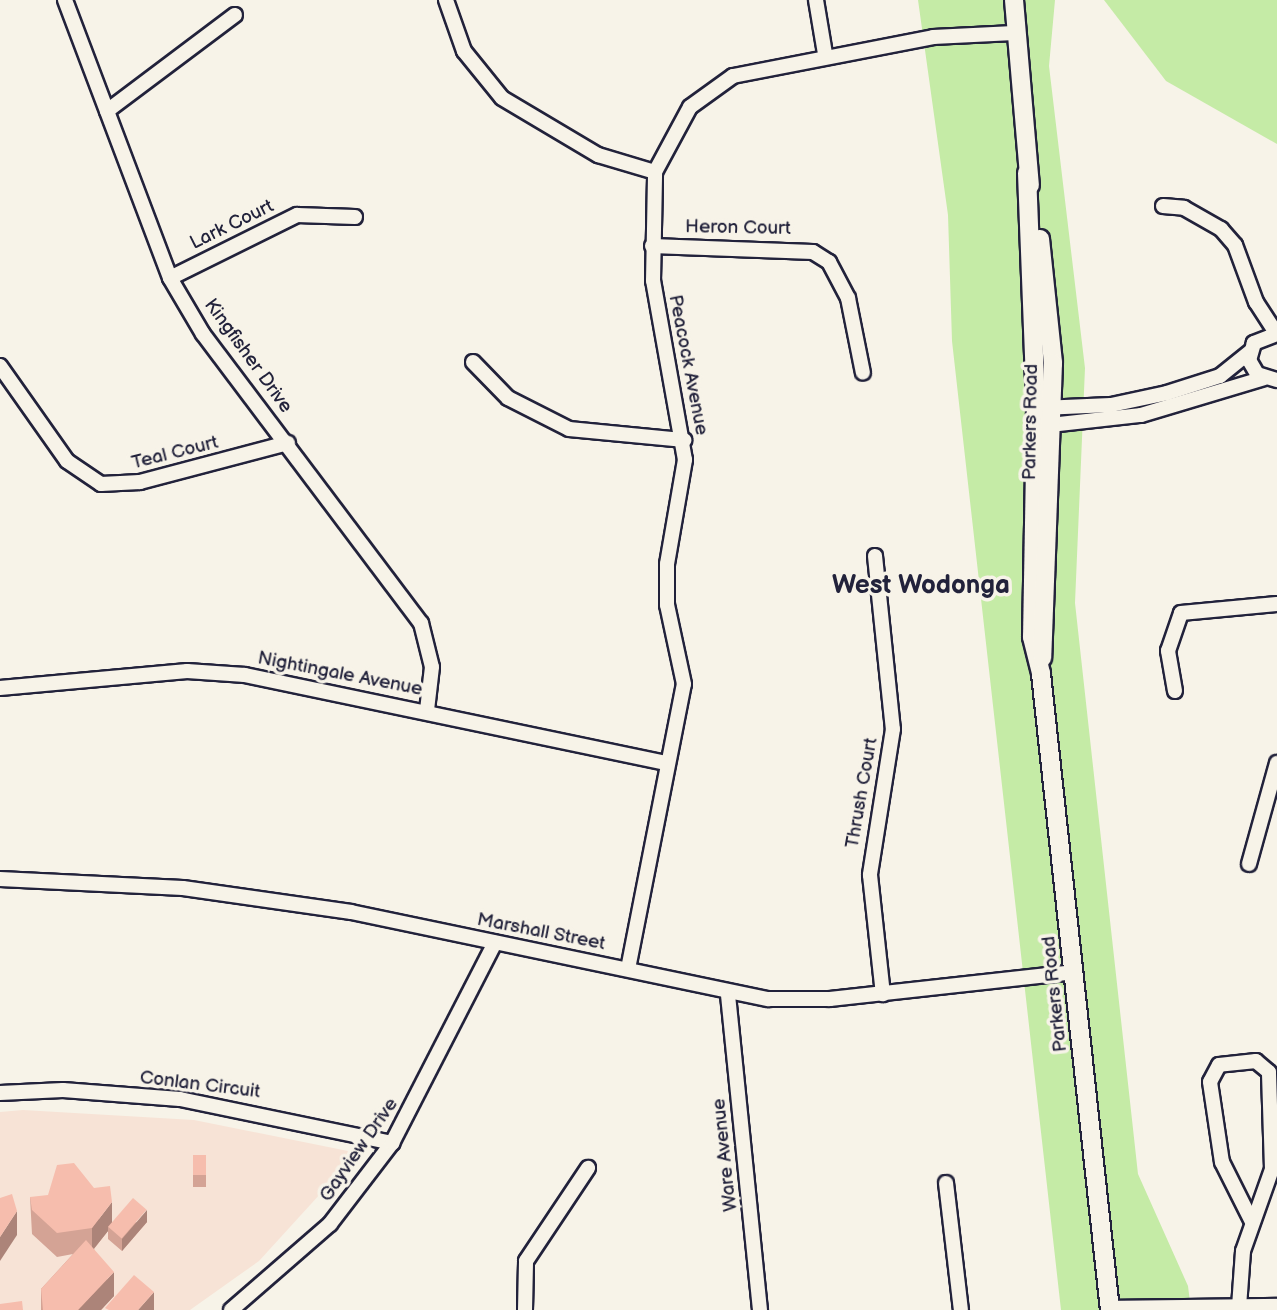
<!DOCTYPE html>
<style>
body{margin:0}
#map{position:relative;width:1277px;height:1310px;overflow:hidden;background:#f7f3e8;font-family:"Balsamiq Sans",sans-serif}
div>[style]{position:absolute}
.built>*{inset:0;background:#f7e3d6}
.green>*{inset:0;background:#c5eba6}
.roads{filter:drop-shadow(2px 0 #22223b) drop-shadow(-2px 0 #22223b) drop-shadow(0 2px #22223b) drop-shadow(0 -2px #22223b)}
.minor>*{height:14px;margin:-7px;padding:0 7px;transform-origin:7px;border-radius:7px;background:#f7f3e8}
.major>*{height:18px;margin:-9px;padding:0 9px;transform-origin:9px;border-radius:9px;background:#f7f3e8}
.wall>*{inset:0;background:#d4a395;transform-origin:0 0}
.shaded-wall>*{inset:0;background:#ac8479}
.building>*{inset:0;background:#f6bdad;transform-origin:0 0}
span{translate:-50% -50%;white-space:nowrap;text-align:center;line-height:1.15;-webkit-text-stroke:7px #f7f3e8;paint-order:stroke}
.street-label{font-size:19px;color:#22223b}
.district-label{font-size:26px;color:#22223b;font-weight:700}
</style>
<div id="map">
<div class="built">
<div style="clip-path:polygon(23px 1110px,194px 1120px,348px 1151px,352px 1159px,259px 1261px,190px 1310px,0 1310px,0 1112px)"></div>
</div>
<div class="green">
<div style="clip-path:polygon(918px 0,1055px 0,1049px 66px,1085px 368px,1075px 603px,1138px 1174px,1188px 1286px,1191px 1310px,1061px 1310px,952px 341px,948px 215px)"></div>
<div style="clip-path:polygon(1104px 0,1277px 0,1277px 144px,1166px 81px)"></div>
</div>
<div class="roads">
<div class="minor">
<div style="left:65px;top:0;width:297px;rotate:69.3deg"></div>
<div style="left:170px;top:278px;width:65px;rotate:59.5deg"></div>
<div style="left:203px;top:334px;width:362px;rotate:53deg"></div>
<div style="left:421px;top:623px;width:45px;rotate:76deg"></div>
<div style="left:432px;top:667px;width:43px;rotate:96.6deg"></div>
<div style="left:446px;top:0;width:54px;rotate:70.6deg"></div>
<div style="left:464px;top:51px;width:60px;rotate:51deg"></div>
<div style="left:502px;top:98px;width:112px;rotate:30.7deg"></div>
<div style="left:598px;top:155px;width:59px;rotate:16.6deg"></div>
<div style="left:816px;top:0;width:55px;rotate:80.5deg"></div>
<div style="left:107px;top:111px;width:160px;rotate:-36.9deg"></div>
<div style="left:1163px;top:206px;width:21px;rotate:5deg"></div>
<div style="left:1184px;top:208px;width:43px;rotate:29.6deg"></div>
<div style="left:1221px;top:229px;width:21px;rotate:49deg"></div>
<div style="left:1235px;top:245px;width:61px;rotate:69.8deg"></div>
<div style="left:1256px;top:302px;width:38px;rotate:57deg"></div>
<div style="left:652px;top:246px;width:161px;rotate:2.1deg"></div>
<div style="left:813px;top:252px;width:19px;rotate:32deg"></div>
<div style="left:829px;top:262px;width:41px;rotate:62.2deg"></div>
<div style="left:848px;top:298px;width:76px;rotate:78.7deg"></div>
<div style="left:170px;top:278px;width:142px;rotate:-26.4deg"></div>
<div style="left:297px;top:215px;width:58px;rotate:2deg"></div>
<div style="left:1277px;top:334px;width:25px;rotate:159deg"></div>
<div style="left:1254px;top:343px;width:18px;rotate:106deg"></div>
<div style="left:1249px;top:360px;width:16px;rotate:60deg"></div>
<div style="left:1257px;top:374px;width:21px;rotate:17deg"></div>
<div style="left:473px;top:362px;width:50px;rotate:45.8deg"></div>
<div style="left:508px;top:398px;width:68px;rotate:26.9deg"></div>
<div style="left:569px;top:429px;width:116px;rotate:5.5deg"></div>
<div style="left:0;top:366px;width:116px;rotate:54.8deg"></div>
<div style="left:67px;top:461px;width:41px;rotate:34.1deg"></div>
<div style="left:101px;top:484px;width:39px;rotate:-3deg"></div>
<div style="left:140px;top:482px;width:153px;rotate:-14.8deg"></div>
<div style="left:1041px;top:408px;width:70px;rotate:-2.5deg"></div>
<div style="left:1111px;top:405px;width:57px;rotate:-12.1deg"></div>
<div style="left:1167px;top:393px;width:56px;rotate:-17.8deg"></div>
<div style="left:1220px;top:376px;width:38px;rotate:-39deg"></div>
<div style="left:1041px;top:426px;width:101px;rotate:-6.3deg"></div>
<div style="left:1141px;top:415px;width:128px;rotate:-16.7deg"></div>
<div style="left:875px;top:556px;width:174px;rotate:84.1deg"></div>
<div style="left:893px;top:729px;width:148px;rotate:99deg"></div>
<div style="left:870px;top:875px;width:120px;rotate:83.8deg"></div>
<div style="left:0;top:688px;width:188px;rotate:-5.2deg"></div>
<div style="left:187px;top:671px;width:58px;rotate:3.9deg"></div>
<div style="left:245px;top:675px;width:431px;rotate:11.8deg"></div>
<div style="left:1175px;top:691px;width:41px;rotate:-99.9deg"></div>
<div style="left:1168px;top:651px;width:40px;rotate:-71.1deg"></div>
<div style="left:1181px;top:613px;width:96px;rotate:-5.4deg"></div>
<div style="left:1249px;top:864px;width:105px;rotate:-74.5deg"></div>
<div style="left:0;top:879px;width:183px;rotate:2.8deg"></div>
<div style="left:183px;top:888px;width:170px;rotate:8.1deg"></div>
<div style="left:351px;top:912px;width:427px;rotate:11.8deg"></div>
<div style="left:769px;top:999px;width:61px"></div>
<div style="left:830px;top:999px;width:244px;rotate:-6.3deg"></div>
<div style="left:628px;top:969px;width:290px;rotate:-78.9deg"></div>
<div style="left:684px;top:684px;width:81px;rotate:-102.1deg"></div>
<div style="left:667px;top:605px;width:41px;rotate:-90deg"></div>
<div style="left:667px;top:564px;width:106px;rotate:-80.2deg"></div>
<div style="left:685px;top:460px;width:182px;rotate:-100.1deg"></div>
<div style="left:653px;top:281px;width:109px;rotate:-88.9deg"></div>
<div style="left:655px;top:172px;width:74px;rotate:-61.7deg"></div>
<div style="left:690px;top:107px;width:53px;rotate:-35.8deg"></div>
<div style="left:733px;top:76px;width:204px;rotate:-11deg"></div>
<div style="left:933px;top:37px;width:81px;rotate:-2.8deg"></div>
<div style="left:728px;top:995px;width:317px;rotate:84.2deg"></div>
<div style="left:0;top:1093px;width:63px;rotate:-2.7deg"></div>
<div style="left:63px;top:1090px;width:117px;rotate:4.4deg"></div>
<div style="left:180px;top:1099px;width:217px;rotate:11.7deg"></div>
<div style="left:946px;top:1183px;width:128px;rotate:83.3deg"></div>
<div style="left:1239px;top:1307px;width:56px;rotate:-85.9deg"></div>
<div style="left:1243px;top:1251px;width:87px;rotate:-70.5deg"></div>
<div style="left:1272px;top:1169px;width:97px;rotate:-91.8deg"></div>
<div style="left:1269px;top:1072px;width:17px;rotate:-140deg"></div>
<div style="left:1256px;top:1061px;width:37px;rotate:174deg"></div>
<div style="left:1219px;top:1065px;width:19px;rotate:118deg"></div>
<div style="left:1210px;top:1082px;width:81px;rotate:81.5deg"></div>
<div style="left:1222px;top:1162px;width:67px;rotate:63.4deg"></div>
<div style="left:1110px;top:1308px;width:167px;rotate:-0.7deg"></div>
<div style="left:231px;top:1310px;width:131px;rotate:-41deg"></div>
<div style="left:330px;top:1224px;width:102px;rotate:-52.6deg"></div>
<div style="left:392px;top:1143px;width:225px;rotate:-62.8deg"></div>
<div style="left:525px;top:1310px;width:49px;rotate:-88.8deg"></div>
<div style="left:526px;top:1261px;width:112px;rotate:-56.3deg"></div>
</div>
<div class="major">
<div style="left:1014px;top:0;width:186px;rotate:85.1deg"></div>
<div style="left:1027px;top:173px;width:236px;rotate:87.8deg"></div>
<div style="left:1036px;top:409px;width:228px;rotate:91deg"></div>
<div style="left:1032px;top:637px;width:38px;rotate:76deg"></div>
<div style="left:1041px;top:674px;width:640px;rotate:83.81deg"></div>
<div style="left:1040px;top:239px;width:125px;rotate:84deg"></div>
<div style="left:1053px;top:363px;width:295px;rotate:92.1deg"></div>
</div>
</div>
<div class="wall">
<div style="left:193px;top:1155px;width:13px;height:32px"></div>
<div style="clip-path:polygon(30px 1197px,112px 1223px,147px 1222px,122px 1251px,108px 1239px,108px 1231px,94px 1249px,114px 1296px,101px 1310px,41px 1310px,41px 1289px,73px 1254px,57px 1257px,32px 1234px)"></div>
</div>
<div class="shaded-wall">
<div style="clip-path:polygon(112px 1202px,112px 1226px,108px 1227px,108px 1231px,92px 1251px,92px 1228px)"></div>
<div style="clip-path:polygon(147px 1210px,147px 1222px,122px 1251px,122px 1239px)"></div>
<div style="clip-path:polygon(17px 1211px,17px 1235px,0 1261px,0 1237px)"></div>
<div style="clip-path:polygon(114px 1272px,114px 1296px,101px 1310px,78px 1310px)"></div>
<div style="clip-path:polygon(154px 1292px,154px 1310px,138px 1310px)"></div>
</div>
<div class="building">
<div style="left:193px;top:1155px;width:13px;height:20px"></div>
<div style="clip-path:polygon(74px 1163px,94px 1188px,110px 1186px,112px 1202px,92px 1228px,57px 1233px,32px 1210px,30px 1197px,48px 1195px,57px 1165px)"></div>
<div style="clip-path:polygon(12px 1194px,17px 1211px,0 1237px,0 1198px)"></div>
<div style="left:133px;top:1198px;width:18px;height:38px;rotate:41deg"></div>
<div style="clip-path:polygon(86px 1240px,114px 1272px,78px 1310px,43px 1310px,41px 1289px)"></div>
<div style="clip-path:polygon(134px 1275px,154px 1292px,138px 1310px,109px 1310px,105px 1308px)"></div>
<div style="clip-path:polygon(22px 1301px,23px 1310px,0 1310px,0 1304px)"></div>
</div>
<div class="street-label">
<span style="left:232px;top:225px;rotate:-26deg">Lark Court</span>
<span style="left:738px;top:228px;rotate:1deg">Heron Court</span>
<span style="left:248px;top:356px;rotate:54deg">Kingfisher Drive</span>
<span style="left:688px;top:365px;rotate:79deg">Peacock Avenue</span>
<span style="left:1031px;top:422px;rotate:-89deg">Parkers Road</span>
<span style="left:175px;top:453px;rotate:-14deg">Teal Court</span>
<span style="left:340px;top:674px;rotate:11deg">Nightingale Avenue</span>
<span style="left:862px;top:793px;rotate:-80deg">Thrush Court</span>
<span style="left:541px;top:932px;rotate:11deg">Marshall Street</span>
<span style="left:1055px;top:994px;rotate:-96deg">Parkers Road</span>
<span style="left:200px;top:1085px;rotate:7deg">Conlan Circuit</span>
<span style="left:359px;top:1150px;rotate:-55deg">Gayview Drive</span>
<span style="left:725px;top:1155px;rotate:-96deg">Ware Avenue</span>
</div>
<div class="district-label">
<span style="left:921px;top:586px">West Wodonga</span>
</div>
</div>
